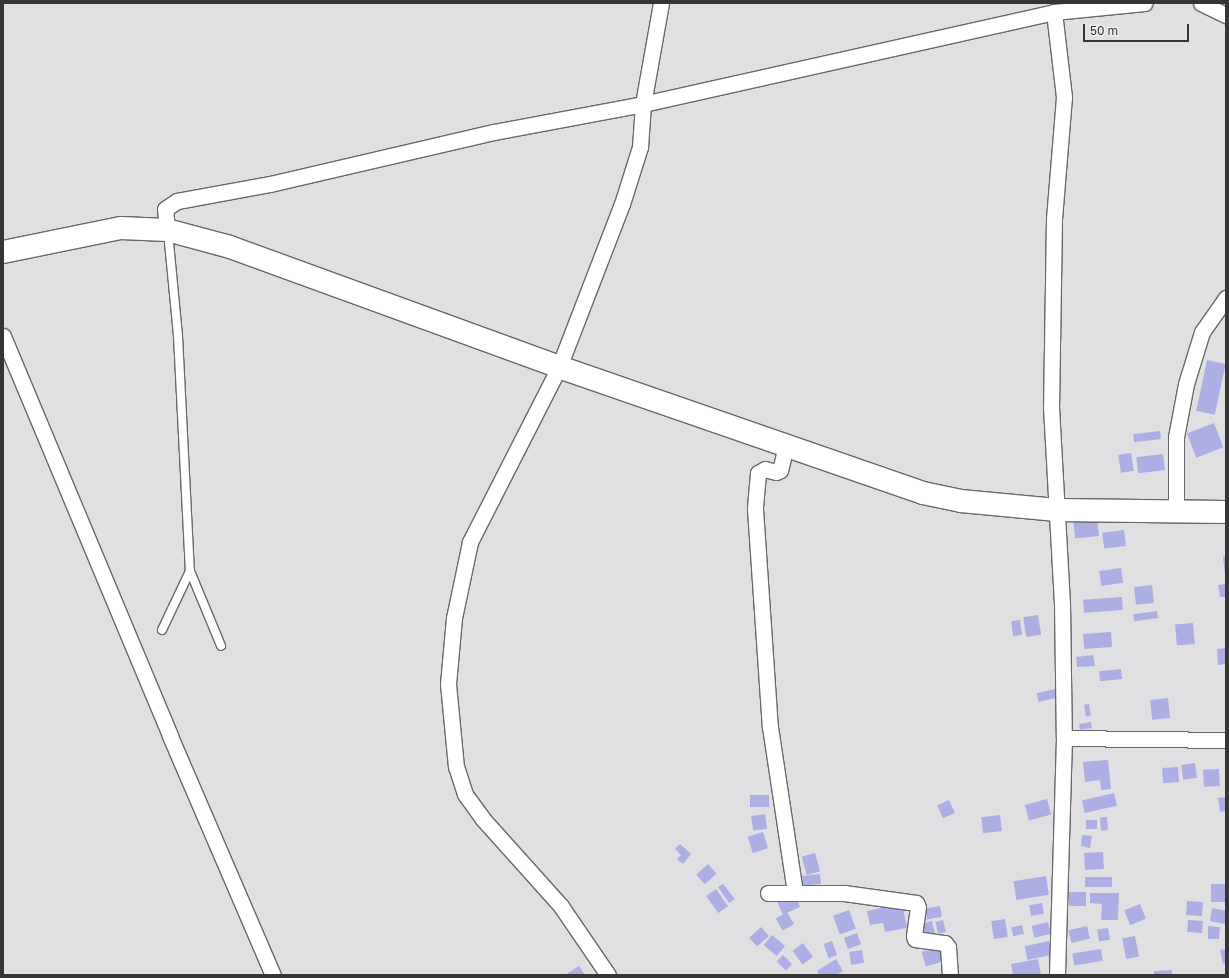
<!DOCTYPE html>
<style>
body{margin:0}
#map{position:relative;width:1229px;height:978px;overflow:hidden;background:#e0e0e2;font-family:"Golos Text",sans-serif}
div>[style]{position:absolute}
.building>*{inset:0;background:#adaee3;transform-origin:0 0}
.roads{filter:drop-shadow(1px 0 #67686a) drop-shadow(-1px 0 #67686a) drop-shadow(0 1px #67686a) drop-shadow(0 -1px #67686a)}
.service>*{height:8px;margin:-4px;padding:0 4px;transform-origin:4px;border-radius:4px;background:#fff}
.minor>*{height:15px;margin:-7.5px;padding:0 7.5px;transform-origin:7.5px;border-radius:7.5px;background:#fff}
.primary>*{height:22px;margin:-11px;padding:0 11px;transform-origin:11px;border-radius:11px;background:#fff}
span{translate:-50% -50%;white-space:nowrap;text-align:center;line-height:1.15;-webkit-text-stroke:3px #edeef0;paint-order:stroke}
.frame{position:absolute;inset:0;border:4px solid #353536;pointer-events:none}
.scale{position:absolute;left:1083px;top:24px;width:106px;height:18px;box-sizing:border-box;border:2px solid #353536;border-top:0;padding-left:5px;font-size:12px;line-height:14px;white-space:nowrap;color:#353536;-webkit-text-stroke:3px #edeef0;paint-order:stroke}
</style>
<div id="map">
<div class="building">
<div style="left:1207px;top:360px;width:19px;height:52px;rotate:12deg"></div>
<div style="left:1214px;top:423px;width:26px;height:29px;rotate:69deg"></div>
<div style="left:1160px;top:431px;width:8px;height:27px;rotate:83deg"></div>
<div style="left:1131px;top:453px;width:18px;height:13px;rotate:81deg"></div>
<div style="left:1163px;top:454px;width:16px;height:27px;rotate:83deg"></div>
<div style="left:1097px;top:517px;width:19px;height:24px;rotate:84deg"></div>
<div style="left:1124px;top:530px;width:16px;height:22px;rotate:83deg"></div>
<div style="clip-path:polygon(1226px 556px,1226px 574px,1225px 574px,1223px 557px)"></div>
<div style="left:1121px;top:568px;width:15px;height:22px;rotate:82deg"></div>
<div style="clip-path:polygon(1226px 584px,1226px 597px,1220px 597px,1218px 585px)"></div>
<div style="left:1152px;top:585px;width:18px;height:18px;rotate:84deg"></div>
<div style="left:1122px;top:597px;width:13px;height:39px;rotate:86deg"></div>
<div style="left:1157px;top:611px;width:7px;height:24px;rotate:82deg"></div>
<div style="left:1038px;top:615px;width:20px;height:15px;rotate:81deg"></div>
<div style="left:1020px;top:620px;width:15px;height:9px;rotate:82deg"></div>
<div style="left:1193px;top:623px;width:21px;height:18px;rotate:85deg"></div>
<div style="left:1111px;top:632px;width:15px;height:28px;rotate:86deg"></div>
<div style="clip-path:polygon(1226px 648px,1226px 664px,1218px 665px,1217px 649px)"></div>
<div style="clip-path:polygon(1093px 655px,1095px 666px,1077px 667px,1076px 657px)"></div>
<div style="left:1121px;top:669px;width:10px;height:22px;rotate:84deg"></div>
<div style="left:1055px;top:689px;width:9px;height:19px;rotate:77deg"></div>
<div style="left:1168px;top:698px;width:20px;height:18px;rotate:84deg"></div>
<div style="left:1089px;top:704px;width:12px;height:5px;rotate:81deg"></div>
<div style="left:1091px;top:722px;width:6px;height:12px;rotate:81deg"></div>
<div style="clip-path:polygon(1108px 760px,1111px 789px,1101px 790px,1100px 780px,1085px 782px,1083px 762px)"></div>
<div style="left:1195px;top:763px;width:15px;height:14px;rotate:82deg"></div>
<div style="left:1178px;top:767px;width:15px;height:16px;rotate:86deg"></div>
<div style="left:1219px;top:769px;width:17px;height:16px;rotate:87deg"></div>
<div style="left:1114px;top:793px;width:13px;height:33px;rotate:77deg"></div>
<div style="left:750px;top:795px;width:19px;height:12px"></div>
<div style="clip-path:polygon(1226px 797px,1226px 811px,1220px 812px,1218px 798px)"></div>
<div style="left:1047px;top:799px;width:16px;height:23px;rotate:75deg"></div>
<div style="left:949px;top:800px;width:14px;height:13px;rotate:65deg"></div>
<div style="left:765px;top:814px;width:15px;height:14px;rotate:82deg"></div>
<div style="left:1000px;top:815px;width:16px;height:19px;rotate:83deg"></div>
<div style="left:1107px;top:817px;width:13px;height:7px;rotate:86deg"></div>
<div style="left:1086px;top:820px;width:11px;height:9px"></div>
<div style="left:763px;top:832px;width:17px;height:16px;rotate:73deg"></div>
<div style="clip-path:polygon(1082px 835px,1092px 836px,1090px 848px,1081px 846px)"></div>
<div style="clip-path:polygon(680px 844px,691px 854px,683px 864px,677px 859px,681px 855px,675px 849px)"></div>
<div style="left:1103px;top:852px;width:17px;height:19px;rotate:87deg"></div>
<div style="left:815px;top:853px;width:19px;height:14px;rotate:74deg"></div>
<div style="left:708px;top:864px;width:13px;height:16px;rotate:48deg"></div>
<div style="left:820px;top:874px;width:10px;height:18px;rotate:84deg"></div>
<div style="left:1046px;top:876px;width:19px;height:33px;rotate:81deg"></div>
<div style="left:1085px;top:877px;width:27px;height:10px"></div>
<div style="clip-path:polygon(723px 884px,735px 899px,729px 903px,718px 887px)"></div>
<div style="left:1211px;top:884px;width:15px;height:18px"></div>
<div style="left:716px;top:889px;width:21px;height:12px;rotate:55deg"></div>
<div style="left:1069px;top:892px;width:17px;height:14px"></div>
<div style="clip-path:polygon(1090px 893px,1119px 893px,1118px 920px,1101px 920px,1102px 904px,1090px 903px)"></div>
<div style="left:795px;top:895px;width:13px;height:19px;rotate:67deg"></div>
<div style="left:1187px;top:901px;width:16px;height:14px;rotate:4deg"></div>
<div style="clip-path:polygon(902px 903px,907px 928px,885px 932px,883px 923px,870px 925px,867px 911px)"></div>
<div style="left:1042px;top:903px;width:11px;height:13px;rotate:80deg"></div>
<div style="left:1140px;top:904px;width:16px;height:17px;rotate:68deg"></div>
<div style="left:940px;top:906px;width:11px;height:15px;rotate:80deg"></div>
<div style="clip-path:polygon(1212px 908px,1226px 911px,1225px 924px,1210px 921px)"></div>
<div style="left:849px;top:910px;width:20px;height:17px;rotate:70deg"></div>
<div style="left:787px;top:912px;width:14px;height:13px;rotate:60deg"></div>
<div style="left:1005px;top:919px;width:18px;height:14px;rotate:81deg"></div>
<div style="left:943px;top:920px;width:12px;height:8px;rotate:76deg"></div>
<div style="left:1188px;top:920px;width:15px;height:12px;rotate:4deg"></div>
<div style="clip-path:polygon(932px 921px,935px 934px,925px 936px,921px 924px)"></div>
<div style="left:1048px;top:922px;width:12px;height:17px;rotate:76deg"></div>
<div style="left:1022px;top:925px;width:9px;height:11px;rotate:77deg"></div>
<div style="left:1087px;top:926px;width:13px;height:19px;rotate:77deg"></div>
<div style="clip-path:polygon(1208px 926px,1220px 927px,1219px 939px,1208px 939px)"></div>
<div style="left:761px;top:927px;width:12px;height:16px;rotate:48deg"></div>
<div style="left:1108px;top:928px;width:12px;height:11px;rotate:81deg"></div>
<div style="left:857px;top:933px;width:12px;height:14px;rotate:70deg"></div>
<div style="left:772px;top:935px;width:17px;height:13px;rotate:40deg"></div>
<div style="left:1135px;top:936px;width:21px;height:13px;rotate:79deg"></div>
<div style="left:832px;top:941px;width:15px;height:9px;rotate:70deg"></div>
<div style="left:1049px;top:941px;width:14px;height:25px;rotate:78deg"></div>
<div style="left:803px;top:943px;width:17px;height:13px;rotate:54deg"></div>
<div style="left:939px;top:947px;width:15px;height:18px;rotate:74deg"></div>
<div style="left:1101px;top:949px;width:12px;height:29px;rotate:81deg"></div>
<div style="clip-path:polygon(1226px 949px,1226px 963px,1223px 964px,1220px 950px)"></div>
<div style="left:862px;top:950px;width:13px;height:13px;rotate:81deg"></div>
<div style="left:783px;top:955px;width:13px;height:9px;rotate:45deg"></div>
<div style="clip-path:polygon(836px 959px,843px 971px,836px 975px,819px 975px,817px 971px)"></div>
<div style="clip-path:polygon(1038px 959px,1041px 975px,1013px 975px,1011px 964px)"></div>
<div style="clip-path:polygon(579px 966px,585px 975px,565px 975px)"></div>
<div style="clip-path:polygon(1172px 970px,1172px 975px,1154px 975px,1154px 971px)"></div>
</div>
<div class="roads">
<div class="service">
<div style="left:168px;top:232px;width:104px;rotate:84.5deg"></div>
<div style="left:178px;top:336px;width:235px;rotate:87.1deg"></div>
<div style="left:190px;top:571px;width:81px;rotate:67.5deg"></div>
<div style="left:162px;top:630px;width:65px;rotate:-64.6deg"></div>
</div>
<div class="minor">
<div style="left:1201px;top:3px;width:28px;rotate:26deg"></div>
<div style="left:1054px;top:12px;width:86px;rotate:83.3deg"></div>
<div style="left:1064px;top:97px;width:122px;rotate:94.7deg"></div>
<div style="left:1054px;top:219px;width:188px;rotate:90.9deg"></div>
<div style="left:1051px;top:407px;width:196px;rotate:86.8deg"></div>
<div style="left:1062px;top:603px;width:135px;rotate:89.2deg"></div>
<div style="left:1064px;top:738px;width:237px;rotate:91.7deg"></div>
<div style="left:167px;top:230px;width:21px;rotate:-95deg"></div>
<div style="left:165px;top:209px;width:14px;rotate:-34deg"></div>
<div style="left:177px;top:201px;width:95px;rotate:-10.4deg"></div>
<div style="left:270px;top:184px;width:230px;rotate:-13.1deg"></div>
<div style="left:494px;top:132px;width:152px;rotate:-10.6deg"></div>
<div style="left:643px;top:104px;width:421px;rotate:-12.6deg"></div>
<div style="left:1054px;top:12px;width:91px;rotate:-5.6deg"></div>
<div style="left:3px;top:336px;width:433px;rotate:67.3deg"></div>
<div style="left:170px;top:736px;width:260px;rotate:66.7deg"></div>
<div style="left:786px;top:445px;width:26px;rotate:103deg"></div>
<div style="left:780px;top:470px;width:4px;rotate:153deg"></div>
<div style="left:776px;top:472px;width:11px;rotate:-165deg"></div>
<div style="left:765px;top:469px;width:8px;rotate:150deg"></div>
<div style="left:758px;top:473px;width:36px;rotate:95deg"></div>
<div style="left:755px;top:509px;width:219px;rotate:86.1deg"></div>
<div style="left:770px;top:727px;width:167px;rotate:81.4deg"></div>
<div style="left:1176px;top:509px;width:72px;rotate:-90deg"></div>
<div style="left:1176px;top:437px;width:54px;rotate:-79.3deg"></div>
<div style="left:1186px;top:384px;width:54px;rotate:-72.9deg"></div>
<div style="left:1202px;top:332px;width:42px;rotate:-54.8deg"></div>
<div style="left:1064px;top:738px;width:162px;rotate:0.7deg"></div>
<div style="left:768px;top:893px;width:76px"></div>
<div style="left:844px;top:893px;width:73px;rotate:7.9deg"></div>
<div style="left:916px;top:903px;width:4px;rotate:63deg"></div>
<div style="left:918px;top:907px;width:29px;rotate:98deg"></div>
<div style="left:914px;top:936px;width:3px;rotate:72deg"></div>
<div style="left:915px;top:939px;width:30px;rotate:8deg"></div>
<div style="left:945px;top:943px;width:5px;rotate:53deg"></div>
<div style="left:948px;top:947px;width:28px;rotate:86deg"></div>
<div style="left:608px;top:975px;width:83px;rotate:-124.3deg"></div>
<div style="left:561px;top:906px;width:117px;rotate:-131.9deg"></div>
<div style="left:483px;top:819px;width:31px;rotate:-126deg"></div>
<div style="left:465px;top:794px;width:28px;rotate:-108deg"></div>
<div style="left:456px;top:767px;width:83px;rotate:-95.5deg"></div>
<div style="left:448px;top:684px;width:66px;rotate:-84.8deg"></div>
<div style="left:454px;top:618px;width:78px;rotate:-78.1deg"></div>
<div style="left:470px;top:542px;width:196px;rotate:-63deg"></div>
<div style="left:559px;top:367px;width:175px;rotate:-68.9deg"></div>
<div style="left:622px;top:204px;width:60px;rotate:-72.5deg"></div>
<div style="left:640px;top:147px;width:43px;rotate:-86deg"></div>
<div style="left:643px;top:104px;width:103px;rotate:-79.9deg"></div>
</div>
<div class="primary">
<div style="left:3px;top:252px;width:120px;rotate:-11.5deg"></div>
<div style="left:121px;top:228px;width:46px;rotate:2.5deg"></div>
<div style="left:167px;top:230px;width:65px;rotate:15.1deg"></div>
<div style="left:230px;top:247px;width:350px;rotate:20deg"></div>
<div style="left:559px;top:367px;width:385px;rotate:19.1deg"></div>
<div style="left:923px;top:493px;width:39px;rotate:12deg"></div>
<div style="left:961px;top:501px;width:96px;rotate:5.4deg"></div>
<div style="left:1057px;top:510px;width:169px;rotate:0.7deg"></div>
</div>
</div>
<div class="frame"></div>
<div class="scale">50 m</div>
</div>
